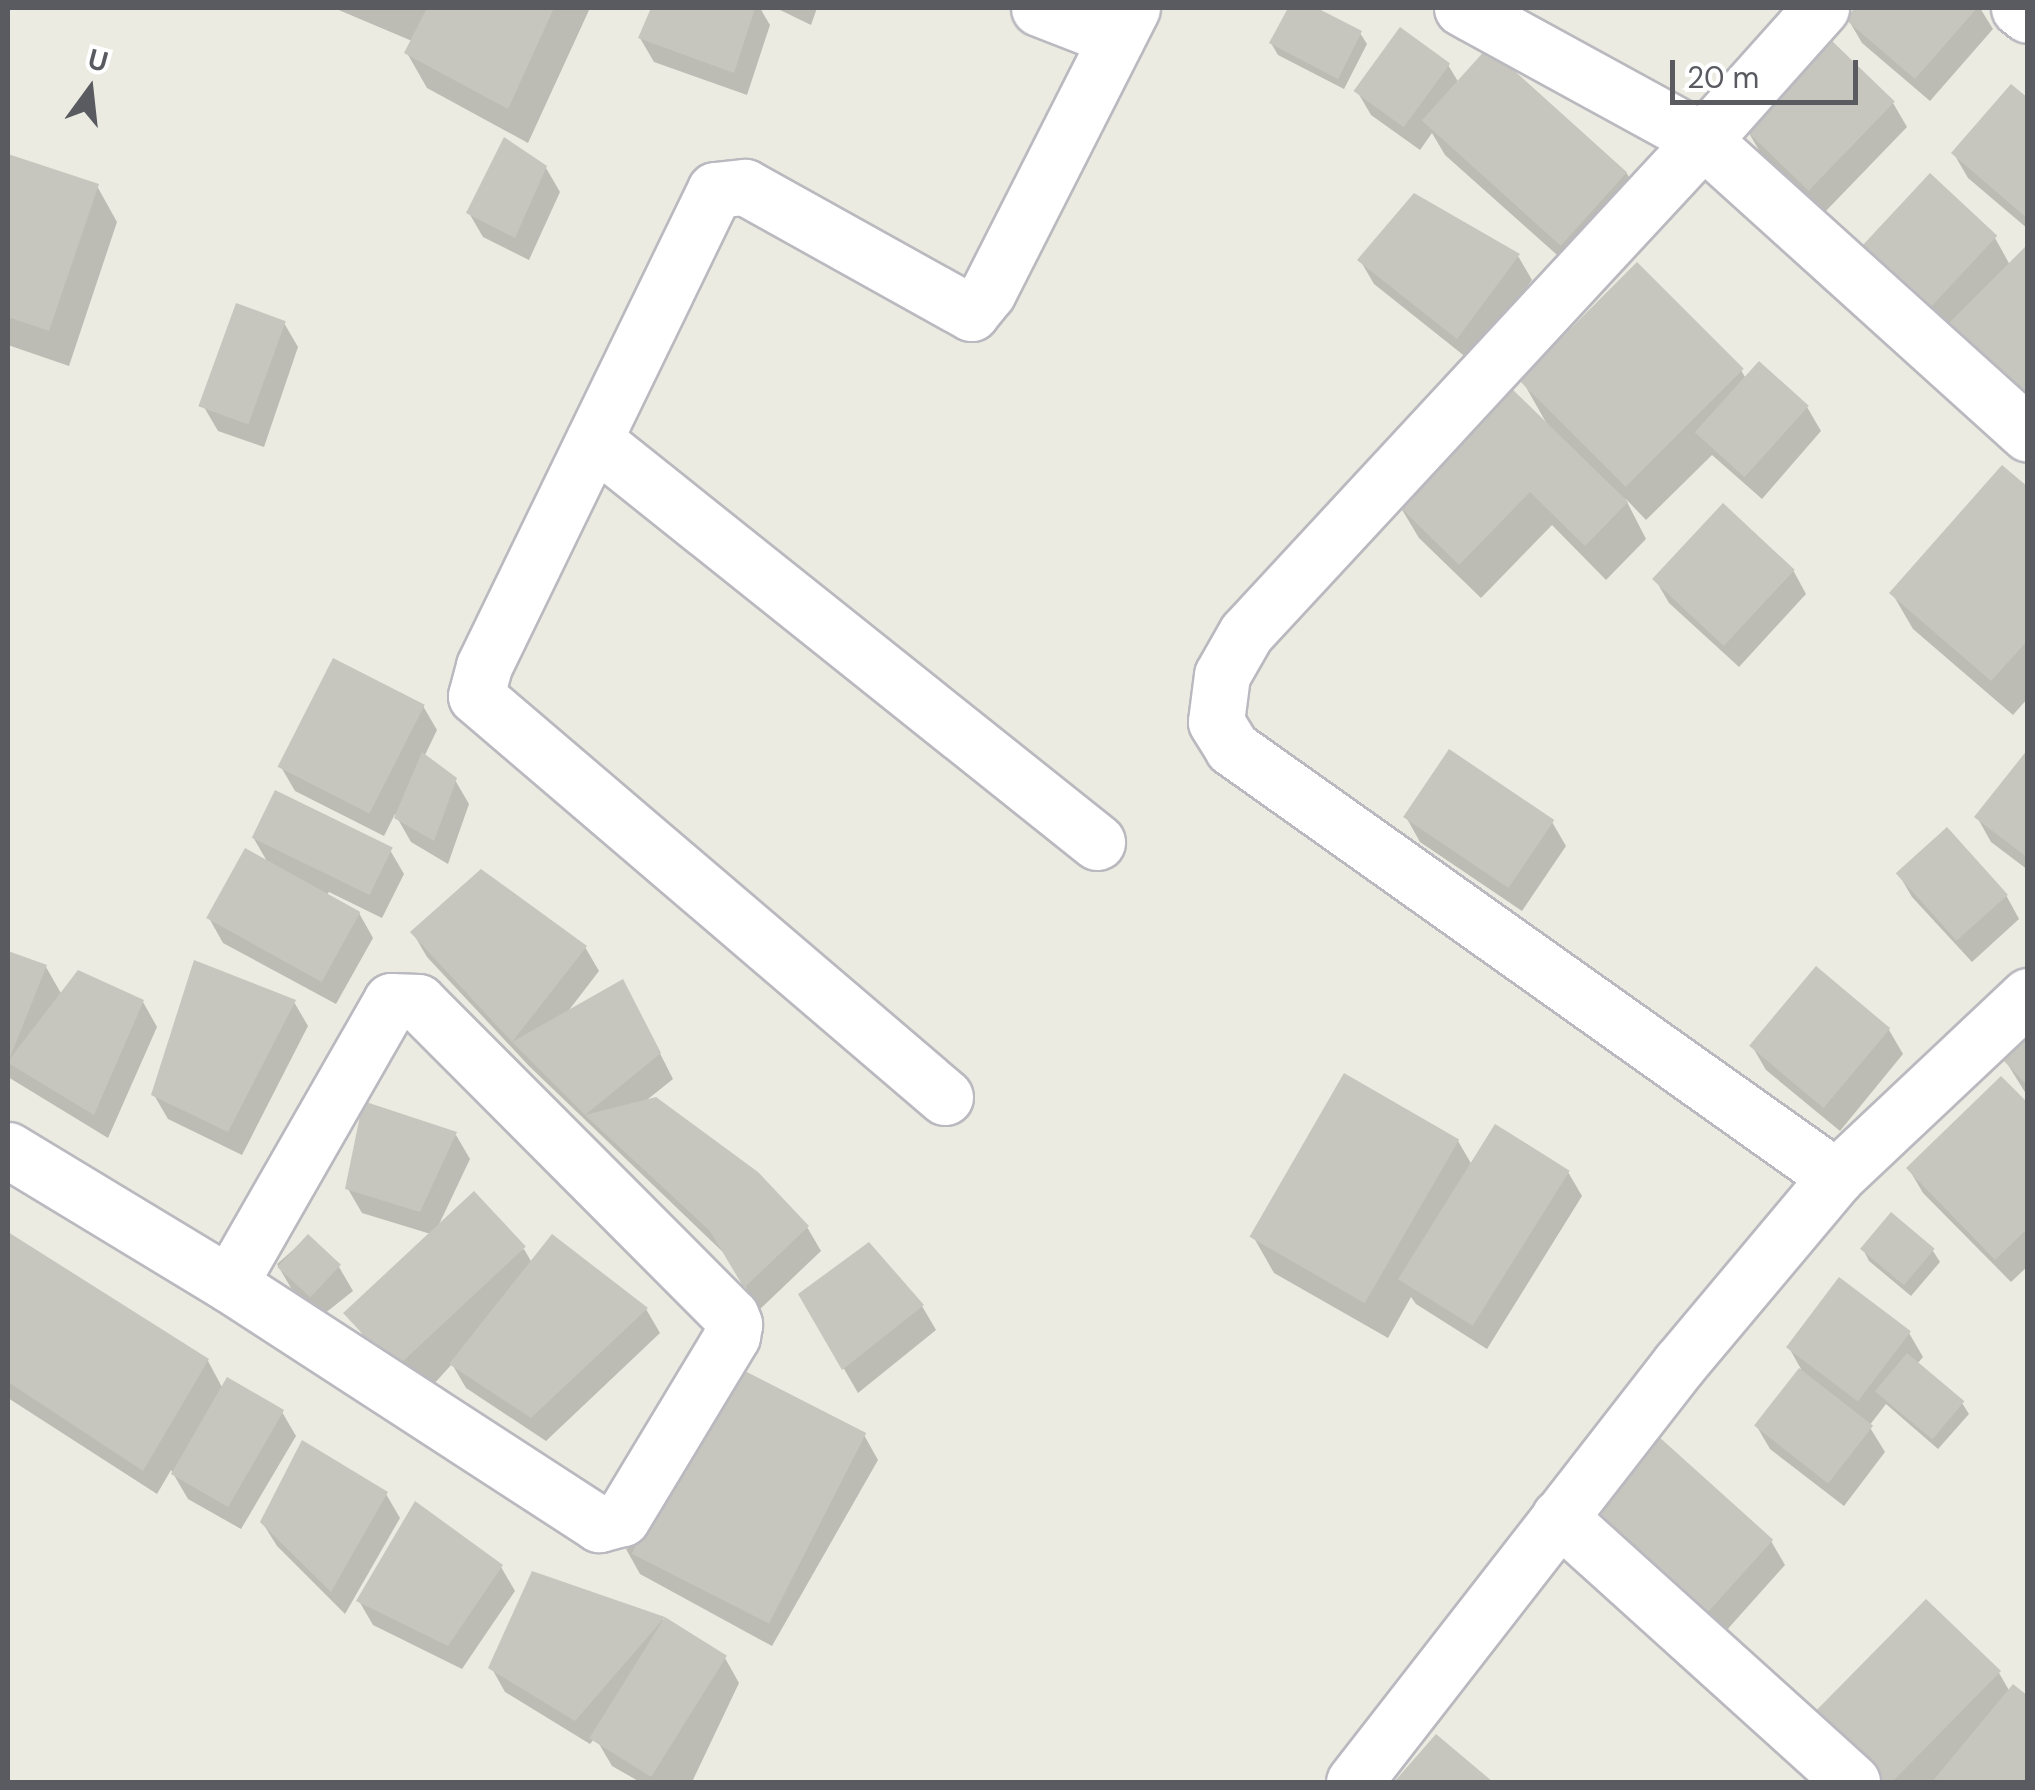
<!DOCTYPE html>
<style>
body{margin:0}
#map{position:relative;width:2035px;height:1790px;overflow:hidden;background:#ebebe1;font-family:"DM Sans",sans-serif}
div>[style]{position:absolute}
.shadow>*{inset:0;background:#0003}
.building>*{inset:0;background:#c7c6be;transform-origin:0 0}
.roads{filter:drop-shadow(2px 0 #b9b9bf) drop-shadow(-2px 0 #b9b9bf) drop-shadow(0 2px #b9b9bf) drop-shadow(0 -2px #b9b9bf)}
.minor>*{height:55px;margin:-27.5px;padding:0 27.5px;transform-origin:27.5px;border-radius:27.5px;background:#fff}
span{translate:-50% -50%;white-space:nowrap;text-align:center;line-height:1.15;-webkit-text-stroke:8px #fff;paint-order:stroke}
.frame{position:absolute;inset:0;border:10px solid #5a5b61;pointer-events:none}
.north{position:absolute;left:40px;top:40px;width:100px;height:100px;-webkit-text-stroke:8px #fff;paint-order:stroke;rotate:15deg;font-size:28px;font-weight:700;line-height:40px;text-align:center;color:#5a5b61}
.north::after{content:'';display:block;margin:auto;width:35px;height:45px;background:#5a5b61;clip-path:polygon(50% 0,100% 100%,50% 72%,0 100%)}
.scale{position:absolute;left:1670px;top:60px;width:188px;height:45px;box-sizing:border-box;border:5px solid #5a5b61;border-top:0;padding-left:12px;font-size:30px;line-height:35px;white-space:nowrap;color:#5a5b61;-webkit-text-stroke:8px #fff;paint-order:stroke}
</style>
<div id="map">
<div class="shadow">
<div style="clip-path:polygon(334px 8px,590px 8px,528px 143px,427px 88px,407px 53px,412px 41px)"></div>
<div style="clip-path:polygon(653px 8px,760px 8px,770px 25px,747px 95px,654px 62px,640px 38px)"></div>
<div style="clip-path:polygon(776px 8px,817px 8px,811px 25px)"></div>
<div style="clip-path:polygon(1291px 8px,1312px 8px,1360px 33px,1367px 44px,1344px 89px,1278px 55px,1271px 43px)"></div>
<div style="clip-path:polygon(1858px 8px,1980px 8px,1993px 29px,1930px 101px,1862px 43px,1848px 19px)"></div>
<div style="clip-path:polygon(1448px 65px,1459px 83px,1626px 172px,1647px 208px,1583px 278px,1445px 155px,1432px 133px,1420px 150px,1371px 115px,1357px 91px)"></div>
<div style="clip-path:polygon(2028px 101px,2028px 229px,1968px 178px,1954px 154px)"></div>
<div style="clip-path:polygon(1893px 103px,1907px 127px,1823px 214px,1760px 152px,1746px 128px)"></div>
<div style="clip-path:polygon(8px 156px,97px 186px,117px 222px,69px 366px,8px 345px)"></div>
<div style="clip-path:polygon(546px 168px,560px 192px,529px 260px,483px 237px,469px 213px)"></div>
<div style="clip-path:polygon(1995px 238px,2010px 265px,2028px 248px,2027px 428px,1870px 278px)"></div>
<div style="clip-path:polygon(1518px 256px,1532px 280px,1472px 362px,1374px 284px,1360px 260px)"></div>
<div style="clip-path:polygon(284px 323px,298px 347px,264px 447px,218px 431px,204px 407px)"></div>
<div style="clip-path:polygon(1741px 370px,1746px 379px,1807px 407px,1821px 431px,1762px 499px,1712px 455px,1646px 520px,1625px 498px,1646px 539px,1606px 580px,1552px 525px,1481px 598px,1419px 538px,1398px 503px,1548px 426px,1522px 380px)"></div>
<div style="clip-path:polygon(2028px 490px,2028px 698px,2013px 715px,1913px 629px,1892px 593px)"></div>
<div style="clip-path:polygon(1793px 570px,1806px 594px,1739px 667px,1669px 603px,1655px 579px)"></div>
<div style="clip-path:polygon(423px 706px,437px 730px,424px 757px,455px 780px,469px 804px,448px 864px,411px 842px,395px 814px,384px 836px,295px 791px,281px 767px)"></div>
<div style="clip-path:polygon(2028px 755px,2028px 870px,1991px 842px,1977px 817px)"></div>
<div style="clip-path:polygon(1406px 817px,1552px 822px,1566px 846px,1522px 911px,1420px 842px)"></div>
<div style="clip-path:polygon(253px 837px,390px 850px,404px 874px,382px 918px,329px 892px,326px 896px,359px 913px,373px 938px,336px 1004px,223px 943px,209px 918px,268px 863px)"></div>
<div style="clip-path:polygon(1898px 873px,2006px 895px,2019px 919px,1972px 962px,1912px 897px)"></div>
<div style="clip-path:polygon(413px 933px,585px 947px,599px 971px,566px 1014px,636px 1006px,673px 1079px,643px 1103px,807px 1227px,821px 1251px,759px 1310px,727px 1256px,529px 1066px,427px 957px)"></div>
<div style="clip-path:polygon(8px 954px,46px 967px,62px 995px,143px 1002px,157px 1027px,108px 1138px,8px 1077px)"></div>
<div style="clip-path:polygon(294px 1002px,308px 1026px,242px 1155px,168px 1119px,154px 1095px)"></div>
<div style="clip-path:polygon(1889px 1030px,1903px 1054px,1840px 1131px,1766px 1070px,1752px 1046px)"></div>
<div style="clip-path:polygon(2028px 1038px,2028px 1097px,2005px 1060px)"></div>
<div style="clip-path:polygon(2028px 1107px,2028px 1266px,2011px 1282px,1923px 1193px,1909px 1169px)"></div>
<div style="clip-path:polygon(456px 1135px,470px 1159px,434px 1235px,362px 1213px,348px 1189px)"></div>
<div style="clip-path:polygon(1458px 1141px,1472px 1165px,1568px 1172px,1582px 1196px,1487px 1349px,1416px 1304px,1411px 1297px,1388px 1338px,1274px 1273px,1254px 1238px)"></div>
<div style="clip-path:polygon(8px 1235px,208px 1361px,223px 1389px,282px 1412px,296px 1436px,241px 1529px,188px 1499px,171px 1470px,157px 1494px,8px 1398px)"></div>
<div style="clip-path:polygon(308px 1237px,339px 1267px,353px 1291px,319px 1318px,291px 1288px,277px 1264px)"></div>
<div style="clip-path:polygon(524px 1249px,532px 1263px,646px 1309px,660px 1333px,546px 1441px,466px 1388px,452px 1364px,424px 1395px,369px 1346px,355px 1322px)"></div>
<div style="clip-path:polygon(1863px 1249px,1933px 1251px,1940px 1262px,1911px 1296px,1869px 1261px)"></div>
<div style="clip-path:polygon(801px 1295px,922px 1306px,936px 1330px,858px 1393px)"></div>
<div style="clip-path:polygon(1909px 1333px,1923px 1357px,1917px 1364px,1962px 1403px,1969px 1414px,1938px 1449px,1886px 1404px,1869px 1426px,1885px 1452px,1844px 1506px,1770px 1449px,1756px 1425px,1801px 1369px,1788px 1346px)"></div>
<div style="clip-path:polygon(864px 1435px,878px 1460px,772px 1646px,640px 1574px,626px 1549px)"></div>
<div style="clip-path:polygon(386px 1494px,400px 1518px,345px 1614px,277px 1546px,262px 1522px)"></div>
<div style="clip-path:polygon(1604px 1539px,1771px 1541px,1785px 1565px,1717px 1641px)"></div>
<div style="clip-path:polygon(501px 1567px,515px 1591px,462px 1669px,373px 1625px,359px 1601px)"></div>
<div style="clip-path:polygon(534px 1574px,664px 1620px,725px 1658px,739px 1683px,692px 1782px,640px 1782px,612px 1766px,598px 1742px,603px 1728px,590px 1744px,505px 1692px,491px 1667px)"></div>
<div style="clip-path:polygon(1926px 1602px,1999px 1673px,2010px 1692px,2028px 1699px,2028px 1782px,1838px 1782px)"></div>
</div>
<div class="building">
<div style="clip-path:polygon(427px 8px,554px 8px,508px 109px,404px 53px)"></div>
<div style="clip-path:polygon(651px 8px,755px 8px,734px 73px,638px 38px)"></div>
<div style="clip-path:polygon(1288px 8px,1317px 8px,1362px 31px,1338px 79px,1269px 43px)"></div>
<div style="clip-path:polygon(1855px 8px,1977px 8px,1915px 79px,1845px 19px)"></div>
<div style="left:1400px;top:27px;width:62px;height:79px;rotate:36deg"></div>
<div style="left:1830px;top:39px;width:90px;height:124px;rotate:44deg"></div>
<div style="left:1488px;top:47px;width:187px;height:99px;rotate:42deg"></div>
<div style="clip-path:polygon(2011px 84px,2028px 98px,2028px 219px,1951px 153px)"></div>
<div style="clip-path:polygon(504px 137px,547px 166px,515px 238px,466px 213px)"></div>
<div style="clip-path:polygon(8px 154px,99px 184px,49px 331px,8px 317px)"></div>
<div style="left:1930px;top:173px;width:92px;height:112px;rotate:43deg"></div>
<div style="clip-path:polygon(1414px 193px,1520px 254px,1457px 339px,1357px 260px)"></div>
<div style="clip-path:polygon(2028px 244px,2028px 390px,2012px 405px,1939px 333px)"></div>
<div style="left:1637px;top:262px;width:151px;height:167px;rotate:45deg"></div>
<div style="left:236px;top:303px;width:53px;height:110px;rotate:20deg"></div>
<div style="left:1759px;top:361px;width:67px;height:96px;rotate:42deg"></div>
<div style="clip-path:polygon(1509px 386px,1628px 502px,1585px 546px,1530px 492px,1459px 565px,1395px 502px)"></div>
<div style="clip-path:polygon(2002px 465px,2028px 487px,2028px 640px,1991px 681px,1889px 593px)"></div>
<div style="left:1723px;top:503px;width:98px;height:104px;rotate:43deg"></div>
<div style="left:333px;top:658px;width:103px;height:122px;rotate:27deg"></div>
<div style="left:1449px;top:749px;width:127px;height:82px;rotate:34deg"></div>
<div style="clip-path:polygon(2028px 749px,2028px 858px,1974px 817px)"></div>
<div style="clip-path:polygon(422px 752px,457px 778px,434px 841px,394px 818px)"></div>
<div style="left:275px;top:790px;width:131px;height:53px;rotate:26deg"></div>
<div style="left:1947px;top:827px;width:91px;height:69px;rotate:48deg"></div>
<div style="left:245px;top:848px;width:132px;height:80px;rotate:29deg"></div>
<div style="clip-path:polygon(481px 869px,587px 946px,512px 1042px,410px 932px)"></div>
<div style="clip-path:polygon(8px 951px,47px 965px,9px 1060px,78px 970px,144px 1000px,94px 1115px,8px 1063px)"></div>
<div style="clip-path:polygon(194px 960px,296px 1000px,228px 1132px,151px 1095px)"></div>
<div style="left:1816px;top:966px;width:97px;height:104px;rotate:40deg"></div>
<div style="clip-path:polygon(623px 979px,661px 1053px,585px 1115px,512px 1042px)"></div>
<div style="clip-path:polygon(2028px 1035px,2028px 1086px,2002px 1059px)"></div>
<div style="left:1344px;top:1073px;width:133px;height:189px;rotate:30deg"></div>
<div style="clip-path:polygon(2001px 1076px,2028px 1103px,2028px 1228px,1995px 1260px,1906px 1168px)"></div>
<div style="clip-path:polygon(656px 1097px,758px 1172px,809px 1226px,744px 1288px,710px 1231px,585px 1115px)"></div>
<div style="clip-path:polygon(363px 1101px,457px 1132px,420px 1212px,345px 1189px)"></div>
<div style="left:1495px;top:1124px;width:88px;height:183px;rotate:32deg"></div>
<div style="left:474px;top:1191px;width:76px;height:179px;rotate:47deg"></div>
<div style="left:1891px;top:1212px;width:57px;height:48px;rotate:40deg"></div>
<div style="clip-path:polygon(8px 1232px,209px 1359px,143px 1471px,8px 1382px)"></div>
<div style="left:308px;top:1234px;width:45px;height:45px;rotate:43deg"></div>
<div style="clip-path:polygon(552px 1234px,648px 1308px,531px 1418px,449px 1364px)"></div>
<div style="clip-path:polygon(869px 1242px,924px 1305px,842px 1370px,798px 1294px)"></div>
<div style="left:1839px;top:1277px;width:90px;height:88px;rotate:37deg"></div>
<div style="left:1907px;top:1353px;width:75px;height:50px;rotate:40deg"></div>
<div style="left:729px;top:1363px;width:154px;height:214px;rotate:27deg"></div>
<div style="left:1799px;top:1368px;width:94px;height:73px;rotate:38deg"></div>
<div style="left:227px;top:1377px;width:66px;height:112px;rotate:30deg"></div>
<div style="left:1658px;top:1436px;width:155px;height:105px;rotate:42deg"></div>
<div style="clip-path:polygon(302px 1440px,388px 1492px,331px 1592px,260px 1522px)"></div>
<div style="clip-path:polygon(415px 1501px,503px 1565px,448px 1646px,356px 1601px)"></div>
<div style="clip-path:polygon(532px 1571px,665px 1617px,575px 1721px,488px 1668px)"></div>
<div style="clip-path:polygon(1926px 1599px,2001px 1671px,1892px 1782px,1851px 1782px,1797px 1730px)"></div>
<div style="left:665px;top:1617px;width:73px;height:143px;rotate:32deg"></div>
<div style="clip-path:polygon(2013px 1684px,2028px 1696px,2028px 1782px,1932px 1782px)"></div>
<div style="clip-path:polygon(1436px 1734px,1493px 1782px,1394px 1782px)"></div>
</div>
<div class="roads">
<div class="minor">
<div style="left:1039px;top:8px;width:83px;rotate:21.3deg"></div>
<div style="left:1462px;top:8px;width:275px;rotate:28.7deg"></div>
<div style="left:1703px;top:140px;width:672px;rotate:132.83deg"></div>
<div style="left:1246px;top:633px;width:48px;rotate:119.7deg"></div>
<div style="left:1222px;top:675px;width:47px;rotate:97.3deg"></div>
<div style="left:1216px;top:722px;width:31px;rotate:58deg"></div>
<div style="left:1232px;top:748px;width:741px;rotate:35.38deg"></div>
<div style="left:1821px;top:8px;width:177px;rotate:131.8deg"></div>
<div style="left:1703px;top:140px;width:438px;rotate:42.1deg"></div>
<div style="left:2019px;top:8px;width:11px;rotate:38deg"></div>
<div style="left:594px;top:440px;width:644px;rotate:38.63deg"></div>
<div style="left:945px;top:1097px;width:617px;rotate:-139.47deg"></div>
<div style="left:476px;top:696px;width:31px;rotate:-75deg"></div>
<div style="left:484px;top:666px;width:529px;rotate:-64.11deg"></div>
<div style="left:715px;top:190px;width:30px;rotate:-6deg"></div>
<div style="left:745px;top:187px;width:259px;rotate:29.1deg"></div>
<div style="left:971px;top:313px;width:27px;rotate:-51deg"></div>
<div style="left:988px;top:292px;width:318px;rotate:-63.1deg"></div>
<div style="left:8px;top:1150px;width:258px;rotate:31.2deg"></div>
<div style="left:229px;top:1284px;width:326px;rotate:-60.2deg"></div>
<div style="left:391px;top:1001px;width:27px;rotate:2deg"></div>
<div style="left:418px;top:1002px;width:443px;rotate:45.1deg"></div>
<div style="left:731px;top:1316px;width:9px;rotate:69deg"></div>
<div style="left:734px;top:1324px;width:12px;rotate:99deg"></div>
<div style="left:732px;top:1336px;width:213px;rotate:121.1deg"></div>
<div style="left:622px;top:1518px;width:24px;rotate:165deg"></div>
<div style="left:599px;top:1524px;width:441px;rotate:-147deg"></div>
<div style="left:1559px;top:1517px;width:395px;rotate:42.1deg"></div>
<div style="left:1354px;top:1782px;width:531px;rotate:-52.12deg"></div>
<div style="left:1680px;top:1363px;width:243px;rotate:-50deg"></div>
<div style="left:1836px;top:1177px;width:264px;rotate:-43.3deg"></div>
</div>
</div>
<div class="frame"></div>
<div class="north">U</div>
<div class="scale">20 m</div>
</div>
